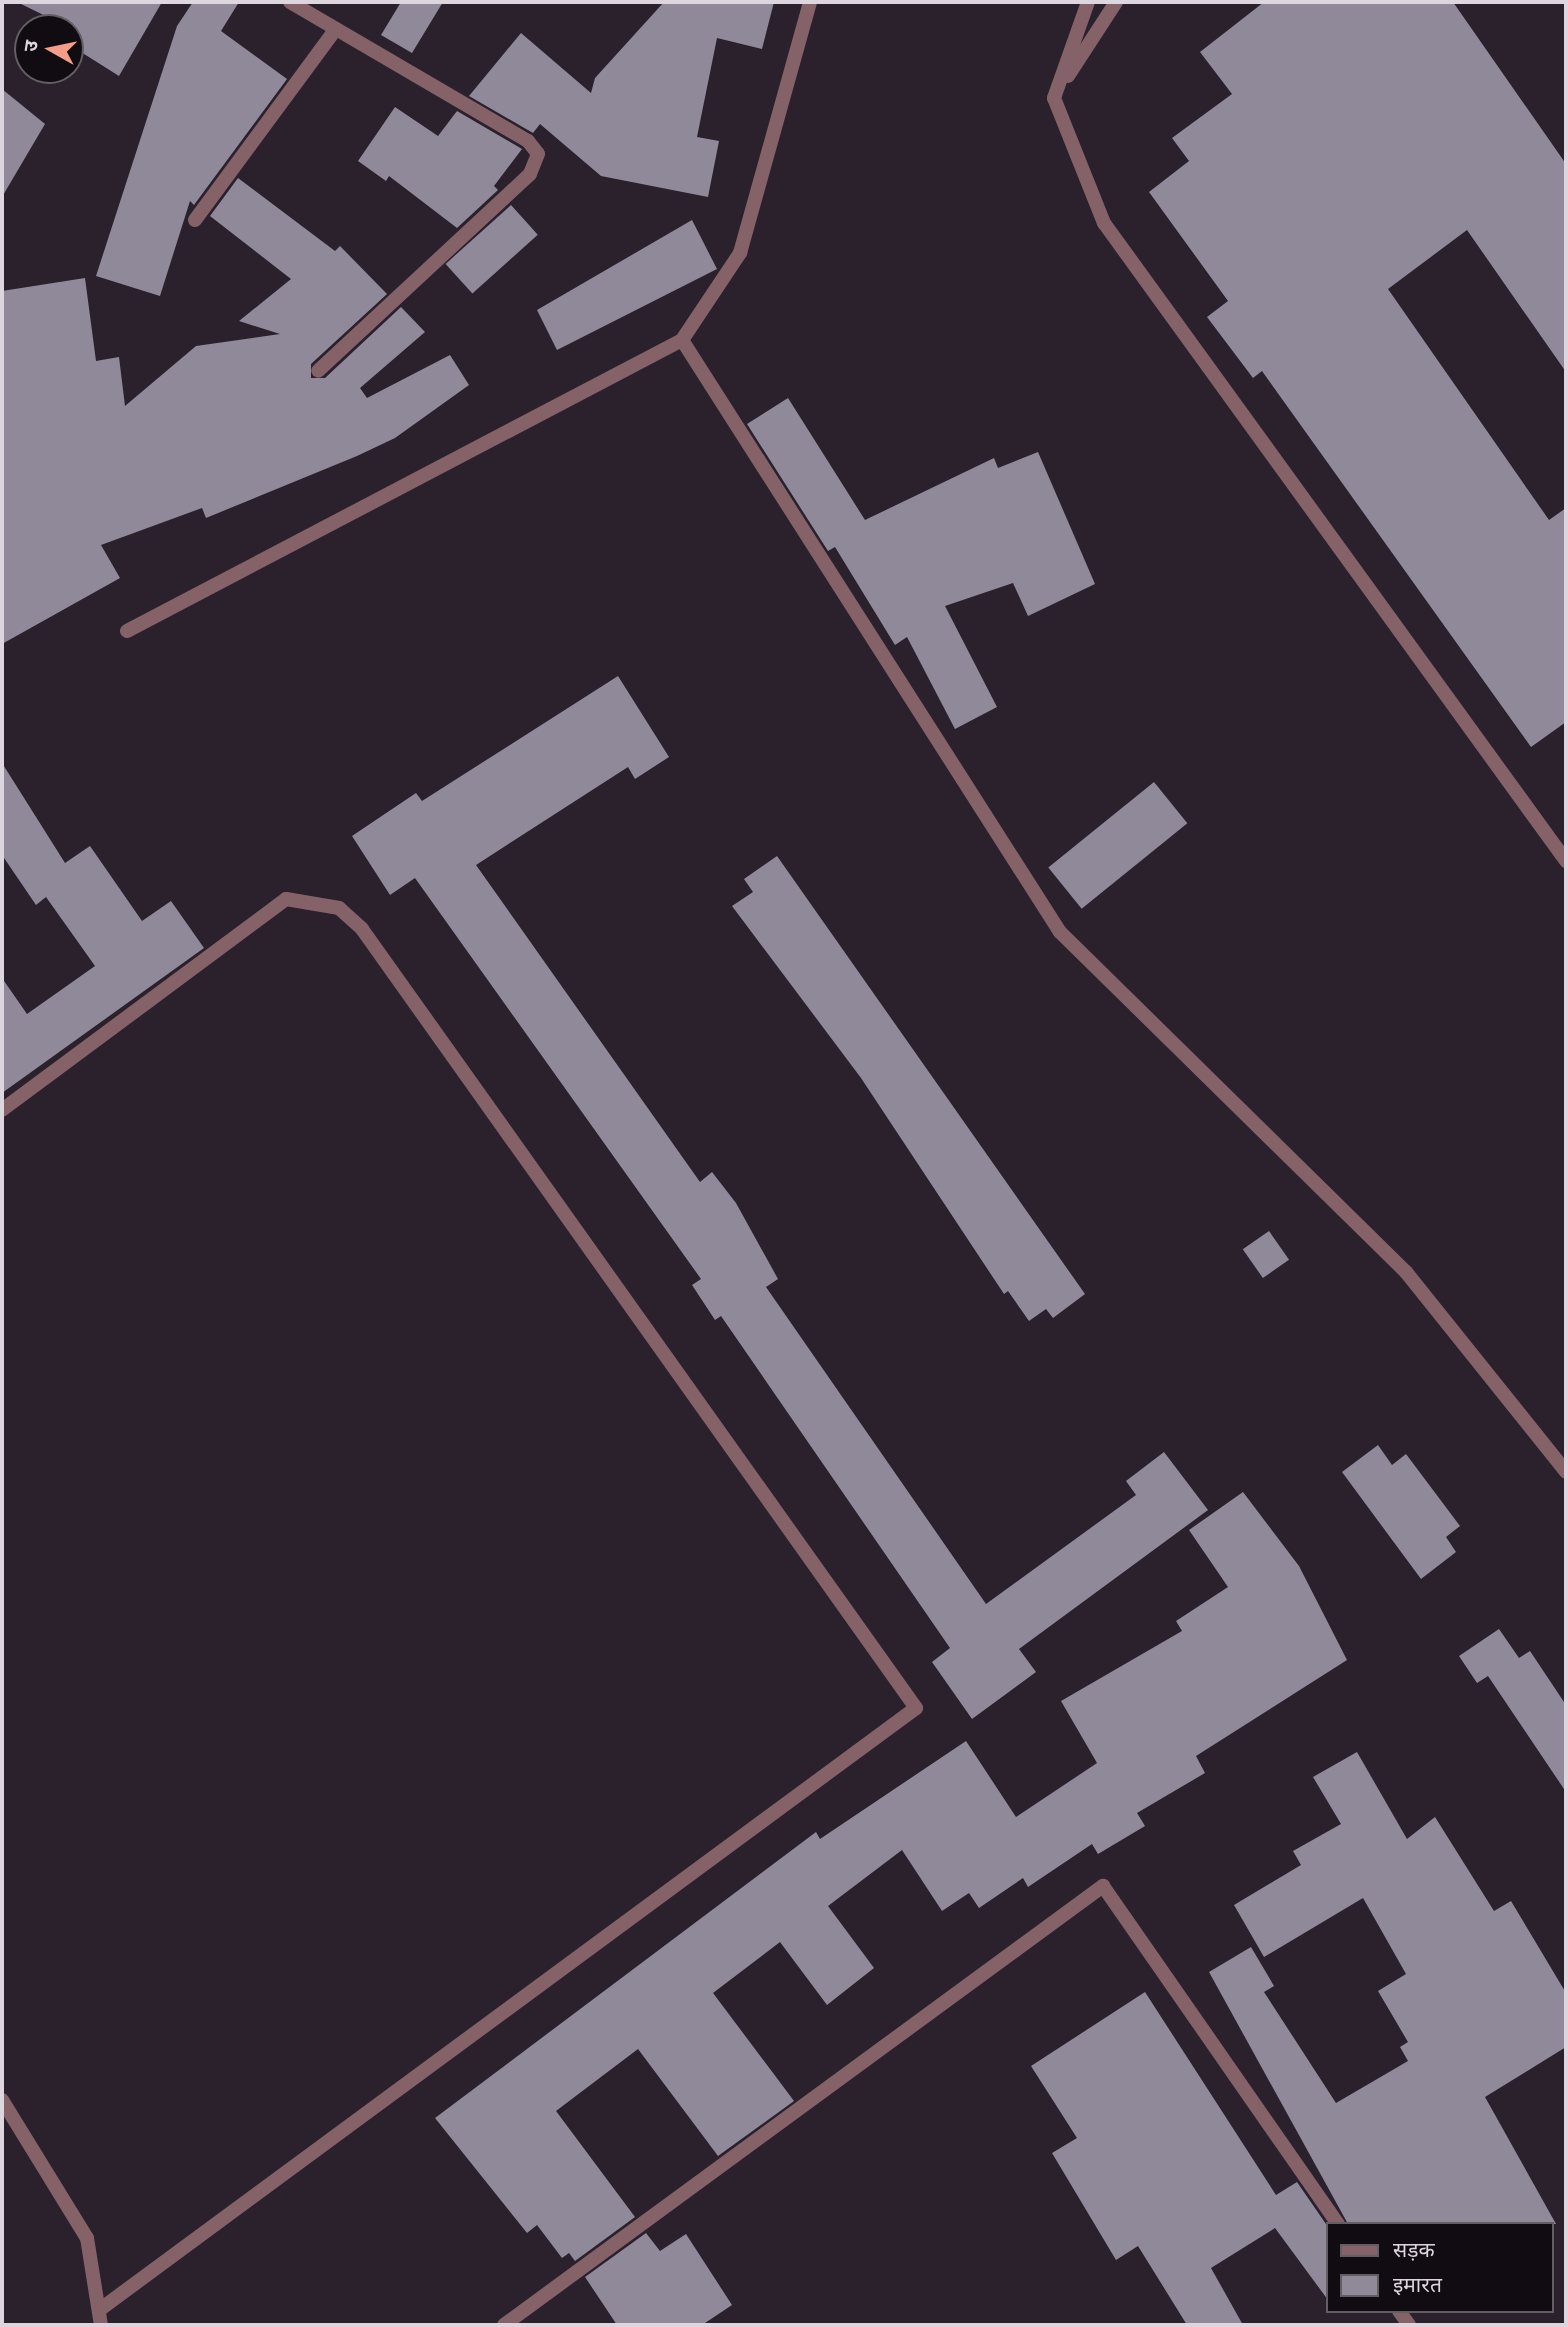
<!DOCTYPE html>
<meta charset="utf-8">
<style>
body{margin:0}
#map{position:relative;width:1568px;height:2327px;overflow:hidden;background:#2b212d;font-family:Commissioner,"Noto Sans Devanagari",sans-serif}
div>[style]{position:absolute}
.building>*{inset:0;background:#8f899a;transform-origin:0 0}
.service>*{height:14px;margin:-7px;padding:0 7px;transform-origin:7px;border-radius:7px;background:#856267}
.minor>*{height:14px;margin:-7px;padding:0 7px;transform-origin:7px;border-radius:7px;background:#856267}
span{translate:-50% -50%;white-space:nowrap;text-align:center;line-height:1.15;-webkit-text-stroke:7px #110c12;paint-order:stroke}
.frame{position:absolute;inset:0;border:4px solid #ddd6de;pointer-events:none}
.legend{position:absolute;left:1326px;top:2222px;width:228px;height:91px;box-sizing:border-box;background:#110c12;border:2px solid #635d64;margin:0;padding:9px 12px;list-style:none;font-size:21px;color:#ddd6de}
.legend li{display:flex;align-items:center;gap:14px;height:35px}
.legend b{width:35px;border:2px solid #635d64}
.north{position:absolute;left:14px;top:14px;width:70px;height:70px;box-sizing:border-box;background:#110c12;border:2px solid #635d64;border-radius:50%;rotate:279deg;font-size:19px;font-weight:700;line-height:28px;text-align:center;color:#ddd6de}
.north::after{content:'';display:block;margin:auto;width:24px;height:32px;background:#f49e87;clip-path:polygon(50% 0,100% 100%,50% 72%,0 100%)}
</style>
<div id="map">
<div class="building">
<div style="clip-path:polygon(17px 2px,162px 2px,119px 76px,73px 47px,79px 37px,70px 28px)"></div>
<div style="clip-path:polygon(193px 2px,239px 2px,221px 31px,287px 79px,194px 205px,190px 201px,160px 296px,96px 276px,177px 26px)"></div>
<div style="clip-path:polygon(401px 2px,443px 2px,412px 53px,381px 35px)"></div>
<div style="clip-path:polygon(664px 2px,774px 2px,762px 49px,717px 38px,697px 137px,719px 141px,708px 197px,601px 176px,540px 124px,533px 133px,469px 96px,521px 33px,591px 93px,595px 78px)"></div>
<div style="clip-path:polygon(1264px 2px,1453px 2px,1566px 164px,1566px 372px,1467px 230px,1388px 289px,1549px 520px,1566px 508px,1566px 722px,1531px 747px,1262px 371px,1253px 378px,1207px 317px,1228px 301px,1149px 192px,1189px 161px,1172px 138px,1232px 94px,1200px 52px)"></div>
<div style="clip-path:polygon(2px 89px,45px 124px,2px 197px)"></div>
<div style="clip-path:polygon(395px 107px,438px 136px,457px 111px,522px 149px,494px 186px,498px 190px,457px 228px,389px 176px,386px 181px,358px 161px)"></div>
<div style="clip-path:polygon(238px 178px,335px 251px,340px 246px,387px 294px,311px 364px,311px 378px,325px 378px,401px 307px,425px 332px,360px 388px,367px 398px,450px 355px,469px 385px,395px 438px,357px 456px,206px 518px,202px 508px,101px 545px,120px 578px,2px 644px,2px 291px,85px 278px,96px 361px,119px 357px,125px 406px,196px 346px,280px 334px,239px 321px,291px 279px,210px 216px)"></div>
<div style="left:511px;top:205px;width:40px;height:88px;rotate:48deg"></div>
<div style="clip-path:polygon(692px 220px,717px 269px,557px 350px,537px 310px)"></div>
<div style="clip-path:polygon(788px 398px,865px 520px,994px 458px,998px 468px,1038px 452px,1095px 584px,1028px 616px,1013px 583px,945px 606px,997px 707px,955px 729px,907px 637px,895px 645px,835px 547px,828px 551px,747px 424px)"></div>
<div style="clip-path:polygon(618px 676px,669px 757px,635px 779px,628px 767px,476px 865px,700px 1182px,712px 1172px,736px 1203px,778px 1279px,766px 1287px,986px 1604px,1136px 1495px,1126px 1481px,1164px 1452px,1208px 1510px,1019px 1649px,1036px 1672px,972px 1719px,932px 1662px,950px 1648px,721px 1316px,715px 1320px,692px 1285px,701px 1279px,415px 878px,390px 895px,352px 836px,416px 793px,422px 801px)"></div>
<div style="clip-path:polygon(2px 763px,65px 863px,90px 846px,142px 921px,171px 901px,204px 948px,2px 1093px,2px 978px,27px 1014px,95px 966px,46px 897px,36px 905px,2px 855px)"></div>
<div style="left:1154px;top:782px;width:53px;height:136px;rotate:51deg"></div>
<div style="clip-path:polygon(777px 856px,1085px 1294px,1053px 1318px,1046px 1309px,1029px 1321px,1008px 1291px,1004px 1294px,861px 1078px,732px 906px,753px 892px,744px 879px)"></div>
<div style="left:1269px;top:1231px;width:35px;height:32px;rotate:55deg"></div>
<div style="clip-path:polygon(1378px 1445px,1392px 1465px,1406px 1454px,1460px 1526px,1446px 1537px,1456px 1552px,1421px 1579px,1342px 1472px)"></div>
<div style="clip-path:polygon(1243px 1492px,1299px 1566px,1347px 1660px,1196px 1756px,1205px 1773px,1137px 1813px,1145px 1826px,1098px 1854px,1092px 1844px,1028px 1887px,1023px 1878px,979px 1908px,969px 1893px,942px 1911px,902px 1850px,828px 1906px,874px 1968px,827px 2005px,780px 1942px,713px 1993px,794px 2101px,718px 2156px,638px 2049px,556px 2111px,635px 2217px,575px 2261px,569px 2253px,562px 2258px,537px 2225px,527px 2233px,435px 2118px,816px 1832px,820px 1839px,966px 1741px,1016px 1817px,1097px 1763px,1061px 1701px,1182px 1631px,1176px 1621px,1228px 1587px,1189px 1530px)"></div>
<div style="clip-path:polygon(1499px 1629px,1519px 1658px,1530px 1651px,1566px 1705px,1566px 1792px,1488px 1676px,1477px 1683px,1459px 1656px)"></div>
<div style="clip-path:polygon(1357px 1752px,1407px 1839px,1435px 1817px,1494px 1911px,1511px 1901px,1566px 1993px,1566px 2047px,1485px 2097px,1556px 2224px,1348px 2224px,1209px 1972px,1251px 1947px,1274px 1986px,1264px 1992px,1336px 2103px,1408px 2061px,1400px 2047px,1408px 2042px,1378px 1991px,1406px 1974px,1363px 1898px,1264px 1957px,1234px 1905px,1301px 1865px,1293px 1851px,1341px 1824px,1313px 1777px)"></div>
<div style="clip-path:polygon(1145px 1992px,1276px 2195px,1297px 2182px,1328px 2227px,1328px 2300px,1275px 2228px,1211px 2268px,1243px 2325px,1187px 2325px,1138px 2246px,1116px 2260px,1052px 2153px,1077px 2138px,1031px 2066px)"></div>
<div style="clip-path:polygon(646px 2233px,660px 2251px,686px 2234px,732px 2305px,702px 2325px,617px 2325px,585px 2277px)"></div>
</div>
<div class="service">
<div style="left:1399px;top:2311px;width:17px;rotate:54deg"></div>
<div style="left:504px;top:2325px;width:743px;rotate:-36.24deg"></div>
<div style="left:1103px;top:1886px;width:412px;rotate:55.2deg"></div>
</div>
<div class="minor">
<div style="left:290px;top:2px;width:276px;rotate:30.3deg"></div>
<div style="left:528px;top:141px;width:16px;rotate:52deg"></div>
<div style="left:538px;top:154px;width:22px;rotate:112deg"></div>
<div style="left:530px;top:174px;width:289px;rotate:137.1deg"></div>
<div style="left:1088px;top:2px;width:102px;rotate:109.5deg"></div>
<div style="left:1054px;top:98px;width:135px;rotate:68.2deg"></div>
<div style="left:1104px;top:223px;width:788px;rotate:54.09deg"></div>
<div style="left:1068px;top:76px;width:88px;rotate:-57deg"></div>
<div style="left:195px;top:220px;width:237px;rotate:-53.6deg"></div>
<div style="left:682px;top:340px;width:702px;rotate:57.44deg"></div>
<div style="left:1060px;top:932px;width:485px;rotate:44.5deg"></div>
<div style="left:1406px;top:1272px;width:256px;rotate:51.3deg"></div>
<div style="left:127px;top:631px;width:627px;rotate:-27.67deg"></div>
<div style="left:682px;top:340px;width:105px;rotate:-56.3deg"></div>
<div style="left:740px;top:253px;width:261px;rotate:-74.4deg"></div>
<div style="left:2px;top:1110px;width:354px;rotate:-36.6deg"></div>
<div style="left:286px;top:899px;width:54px;rotate:9.6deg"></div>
<div style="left:339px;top:908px;width:31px;rotate:42deg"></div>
<div style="left:362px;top:929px;width:956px;rotate:54.58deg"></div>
<div style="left:916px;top:1708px;width:1011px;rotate:143.61deg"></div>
<div style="left:2px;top:2100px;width:162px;rotate:58.4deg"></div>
<div style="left:87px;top:2238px;width:88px;rotate:80.9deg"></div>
</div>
<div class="frame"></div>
<ul class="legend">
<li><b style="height:9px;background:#856267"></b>सड़क</li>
<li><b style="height:19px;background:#8f899a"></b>इमारत</li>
</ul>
<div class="north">उ</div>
</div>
